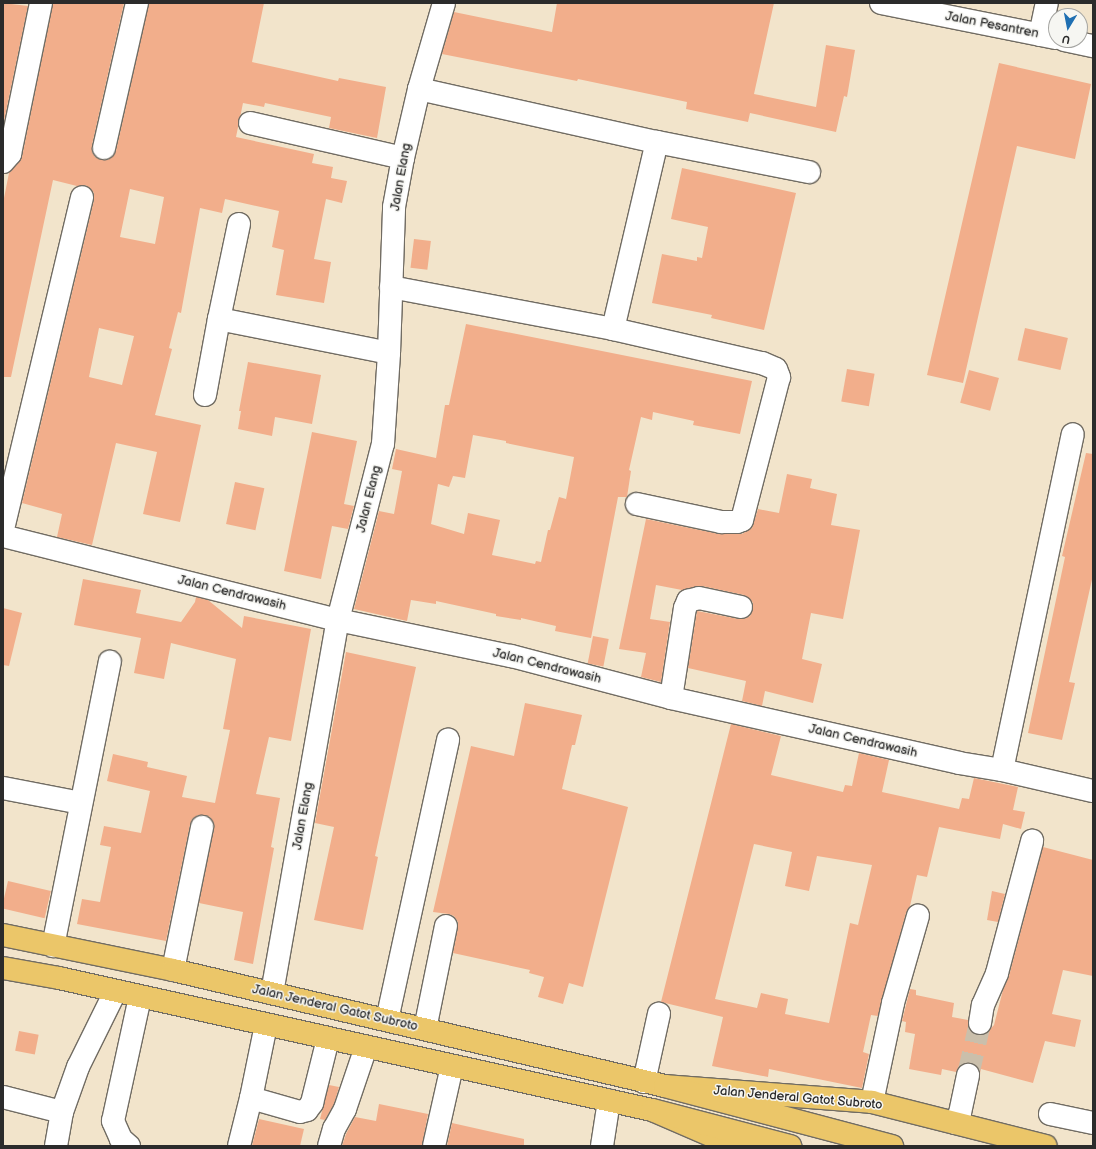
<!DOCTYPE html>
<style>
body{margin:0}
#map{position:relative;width:1096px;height:1149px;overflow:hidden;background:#f2e4cb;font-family:"Balsamiq Sans",sans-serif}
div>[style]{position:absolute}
.building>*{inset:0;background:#f2ae8b;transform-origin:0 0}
.minor-tunnel>*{height:22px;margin-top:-11px;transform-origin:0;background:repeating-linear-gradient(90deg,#cabfab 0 22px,transparent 0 33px)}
.roads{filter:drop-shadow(1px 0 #716c63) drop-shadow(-1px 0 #716c63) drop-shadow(0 1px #716c63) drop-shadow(0 -1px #716c63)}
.minor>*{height:22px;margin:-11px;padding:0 11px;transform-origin:11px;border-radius:11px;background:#fff}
.major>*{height:22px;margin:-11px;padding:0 11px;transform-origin:11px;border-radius:11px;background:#ebc669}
.highway>*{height:22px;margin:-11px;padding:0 11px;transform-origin:11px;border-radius:11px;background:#ebc669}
span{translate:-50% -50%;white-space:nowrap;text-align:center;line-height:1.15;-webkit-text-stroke:3px #f6f6f2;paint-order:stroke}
.street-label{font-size:13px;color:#2b2b2b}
.frame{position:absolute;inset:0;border:4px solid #2b2b2b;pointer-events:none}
.north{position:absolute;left:1048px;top:8px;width:40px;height:40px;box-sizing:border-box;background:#f6f6f2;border:1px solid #a5a5a2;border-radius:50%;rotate:190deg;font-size:11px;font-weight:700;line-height:16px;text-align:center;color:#2b2b2b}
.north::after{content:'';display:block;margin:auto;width:14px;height:18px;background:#1f6fb2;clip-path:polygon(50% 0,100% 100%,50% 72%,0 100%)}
</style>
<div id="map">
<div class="building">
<div style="clip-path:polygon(3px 3px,28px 6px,3px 126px)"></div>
<div style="clip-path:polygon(evenodd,53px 3px,124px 3px,92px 145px,92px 152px,95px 157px,101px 160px,108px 160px,113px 156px,116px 151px,149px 3px,264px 3px,252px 62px,338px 81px,339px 78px,386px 87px,377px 138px,329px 128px,331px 117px,265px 103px,264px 107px,243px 103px,236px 137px,314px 154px,312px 163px,333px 167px,331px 178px,347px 181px,342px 203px,326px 199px,314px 259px,331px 262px,324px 303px,276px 295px,284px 250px,272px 247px,279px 211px,225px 199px,222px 213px,200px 208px,181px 313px,178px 312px,169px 348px,172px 349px,155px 415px,201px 425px,180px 522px,143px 514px,157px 452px,116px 443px,92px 545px,57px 537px,62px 514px,22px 503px,94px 200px,94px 193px,90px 188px,85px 185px,77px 186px,53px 180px,11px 377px,3px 377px,3px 203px,9px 173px,19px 162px,22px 157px,53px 3px,130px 189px,164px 197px,155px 244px,120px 237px,130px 189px,53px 3px,99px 328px,134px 336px,122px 385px,89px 377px,99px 328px)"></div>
<div style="clip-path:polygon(557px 3px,774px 3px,754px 94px,816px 107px,826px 45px,855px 50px,847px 97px,844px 96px,836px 132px,750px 113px,748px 122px,686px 109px,687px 102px,578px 79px,577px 81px,442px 54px,454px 12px,552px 32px)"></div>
<div style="clip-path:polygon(999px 63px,1091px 84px,1075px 159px,1017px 146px,963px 383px,927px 375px)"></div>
<div style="clip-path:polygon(682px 168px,796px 193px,764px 330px,711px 318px,712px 315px,652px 303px,662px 254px,697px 261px,697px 257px,702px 258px,708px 227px,671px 219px)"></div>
<div style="left:414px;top:239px;width:17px;height:29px;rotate:7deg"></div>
<div style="clip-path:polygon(evenodd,466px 324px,752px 381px,740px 434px,693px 425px,694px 421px,653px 412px,652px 420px,641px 417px,629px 470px,631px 471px,627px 497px,618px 497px,591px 638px,555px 631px,556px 626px,521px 618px,521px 620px,496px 616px,496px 614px,436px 601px,436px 604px,411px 600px,407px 621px,354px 609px,379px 511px,394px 514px,402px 471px,392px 469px,396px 449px,436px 458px,445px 405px,449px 405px,466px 324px,473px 435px,506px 441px,506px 443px,574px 457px,566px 499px,559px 497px,550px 530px,548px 530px,541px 562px,536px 561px,535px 564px,492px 555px,500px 520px,468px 513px,464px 534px,431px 524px,438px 484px,449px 487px,453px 476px,465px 478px,473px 435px)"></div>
<div style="left:1025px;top:328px;width:44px;height:33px;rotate:13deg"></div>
<div style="clip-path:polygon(248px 362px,321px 375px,312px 424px,275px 417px,272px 436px,238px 429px,241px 411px,239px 411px)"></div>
<div style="left:847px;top:369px;width:28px;height:33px;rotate:10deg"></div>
<div style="left:969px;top:370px;width:31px;height:34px;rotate:15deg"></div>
<div style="clip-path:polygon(312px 432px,357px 441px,344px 504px,354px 506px,348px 529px,332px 526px,321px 579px,284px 571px)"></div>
<div style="clip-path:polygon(1086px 453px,1093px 454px,1093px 575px,1069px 682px,1075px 683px,1062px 740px,1028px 733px,1065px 557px,1062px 556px)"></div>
<div style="clip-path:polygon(787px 474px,812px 479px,810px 488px,837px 494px,831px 525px,860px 530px,843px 619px,811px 613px,802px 659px,822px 664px,813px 703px,765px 691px,762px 706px,742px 701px,746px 681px,688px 668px,697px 611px,739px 619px,744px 619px,750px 616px,753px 609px,753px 603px,749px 598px,744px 595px,702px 586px,682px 590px,656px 585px,650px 619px,670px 622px,661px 682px,641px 677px,646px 653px,619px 649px,646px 519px,719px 534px,742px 534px,752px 528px,758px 509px,779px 513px)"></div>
<div style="left:235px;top:482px;width:30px;height:43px;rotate:12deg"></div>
<div style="clip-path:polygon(83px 579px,141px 590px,136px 613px,181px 622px,195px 602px,196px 597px,208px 600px,242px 628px,244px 616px,311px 629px,291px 741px,269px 737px,256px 794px,280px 798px,271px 847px,274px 848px,253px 964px,234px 960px,243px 912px,199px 903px,214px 829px,214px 823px,210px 817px,205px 815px,198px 815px,192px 819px,190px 825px,166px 941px,77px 924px,82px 899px,100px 902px,111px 847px,100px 845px,104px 826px,141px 833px,150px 791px,107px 781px,113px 754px,148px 762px,147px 767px,187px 776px,182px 797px,215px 803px,230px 730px,223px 729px,236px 659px,171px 643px,164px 679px,134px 673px,141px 638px,74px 625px)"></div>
<div style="clip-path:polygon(3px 608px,22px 613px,9px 666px,3px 665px)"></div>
<div style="left:593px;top:636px;width:16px;height:28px;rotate:11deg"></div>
<div style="clip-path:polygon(346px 652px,416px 667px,375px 856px,378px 857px,363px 930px,314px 920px,334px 827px,315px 823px)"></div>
<div style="clip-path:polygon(525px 703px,582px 715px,575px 745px,572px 745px,562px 789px,628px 807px,583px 987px,569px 983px,563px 1004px,538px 997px,544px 977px,529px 973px,530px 970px,453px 953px,458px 928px,458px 922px,454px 916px,449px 914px,433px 912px,471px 746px,514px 756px)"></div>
<div style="clip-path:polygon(evenodd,731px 724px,781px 736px,771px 775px,843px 792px,845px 785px,852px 786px,859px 753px,889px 760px,882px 792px,959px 809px,962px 798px,969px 799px,974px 778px,1018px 787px,1013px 810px,1025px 812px,1021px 829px,1003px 824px,1000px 839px,939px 827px,927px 877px,917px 875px,910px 906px,906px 913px,878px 1016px,871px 1015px,863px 1052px,869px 1054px,862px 1088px,769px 1069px,768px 1077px,712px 1066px,723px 1017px,661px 1002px,731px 724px,754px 844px,792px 852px,785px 886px,809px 891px,817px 856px,872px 865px,858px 925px,850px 923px,829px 1023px,785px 1014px,788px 999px,761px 993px,757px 1008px,715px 999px,754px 844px)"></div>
<div style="clip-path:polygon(1043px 847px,1093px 860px,1093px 976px,1063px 970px,1052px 1014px,1081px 1020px,1075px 1047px,1045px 1041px,1033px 1083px,981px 1069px,980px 1073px,977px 1066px,970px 1063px,964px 1063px,959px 1066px,956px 1072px,942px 1069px,941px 1075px,909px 1069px,915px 1034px,905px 1032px,906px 1022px,902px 1021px,910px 989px,916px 990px,916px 995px,954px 1003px,952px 1017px,968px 1020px,968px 1028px,972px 1033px,978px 1035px,985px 1035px,994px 1025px,1003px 990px,1009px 976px)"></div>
<div style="left:8px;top:881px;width:44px;height:28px;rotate:13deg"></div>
<div style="clip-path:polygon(992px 891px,1005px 894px,998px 922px,987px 920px)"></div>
<div style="left:19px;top:1031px;width:20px;height:20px;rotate:11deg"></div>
<div style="clip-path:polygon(329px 1085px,339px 1087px,334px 1104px,325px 1120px,320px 1119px)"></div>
<div style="clip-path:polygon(379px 1104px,428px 1114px,422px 1146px,342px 1146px,346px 1134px,355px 1117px,376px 1121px)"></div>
<div style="clip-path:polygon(259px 1119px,304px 1129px,300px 1146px,252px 1146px)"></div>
<div style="clip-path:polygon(452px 1123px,524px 1139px,524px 1146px,447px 1146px)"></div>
</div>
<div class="minor-tunnel">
<div style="left:968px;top:1075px;width:53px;rotate:-77deg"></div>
</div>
<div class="roads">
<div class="minor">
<div style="left:881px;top:3px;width:178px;rotate:11.3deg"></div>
<div style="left:1040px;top:35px;width:33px;rotate:-78deg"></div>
<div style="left:1064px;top:40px;width:30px;rotate:12deg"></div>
<div style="left:419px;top:89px;width:244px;rotate:12.6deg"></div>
<div style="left:657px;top:142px;width:155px;rotate:11.2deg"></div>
<div style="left:250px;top:123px;width:157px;rotate:12.9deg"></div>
<div style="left:104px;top:148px;width:149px;rotate:-77.2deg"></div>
<div style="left:3px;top:162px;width:11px;rotate:-49deg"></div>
<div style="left:10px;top:154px;width:154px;rotate:-78.4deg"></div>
<div style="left:391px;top:287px;width:226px;rotate:10.7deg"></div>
<div style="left:613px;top:329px;width:153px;rotate:12.9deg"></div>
<div style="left:762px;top:363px;width:15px;rotate:23deg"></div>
<div style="left:776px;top:369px;width:9px;rotate:69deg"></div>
<div style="left:779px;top:377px;width:148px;rotate:104.5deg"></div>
<div style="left:742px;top:520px;width:5px;rotate:158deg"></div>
<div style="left:737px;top:522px;width:16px;rotate:180deg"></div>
<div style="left:721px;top:522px;width:86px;rotate:-167.9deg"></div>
<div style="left:219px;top:319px;width:97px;rotate:-78.1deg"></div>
<div style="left:613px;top:329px;width:192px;rotate:-76.8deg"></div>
<div style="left:205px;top:395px;width:77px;rotate:-79.6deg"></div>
<div style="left:219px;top:319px;width:173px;rotate:11.3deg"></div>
<div style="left:3px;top:529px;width:341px;rotate:-76.6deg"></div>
<div style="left:3px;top:536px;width:345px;rotate:14.1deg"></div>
<div style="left:338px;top:620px;width:177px;rotate:11.8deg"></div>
<div style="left:511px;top:656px;width:165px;rotate:14.7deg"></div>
<div style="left:671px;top:698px;width:295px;rotate:12.7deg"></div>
<div style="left:959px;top:763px;width:44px;rotate:9.2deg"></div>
<div style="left:1002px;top:770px;width:93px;rotate:13deg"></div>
<div style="left:671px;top:698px;width:91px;rotate:-81.2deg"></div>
<div style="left:685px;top:608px;width:8px;rotate:-67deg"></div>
<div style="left:688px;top:601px;width:11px;rotate:-15deg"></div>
<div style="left:699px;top:598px;width:43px;rotate:12.1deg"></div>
<div style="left:1002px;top:770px;width:343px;rotate:-78.1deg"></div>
<div style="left:3px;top:788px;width:79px;rotate:10.9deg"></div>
<div style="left:53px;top:946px;width:290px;rotate:-78.7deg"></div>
<div style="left:173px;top:970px;width:146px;rotate:-78.5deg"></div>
<div style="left:272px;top:993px;width:379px;rotate:-80deg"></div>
<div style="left:338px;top:620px;width:182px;rotate:-75.7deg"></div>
<div style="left:383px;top:444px;width:91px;rotate:-86.2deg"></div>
<div style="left:389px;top:353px;width:146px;rotate:-88deg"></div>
<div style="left:394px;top:207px;width:50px;rotate:-79.6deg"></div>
<div style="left:403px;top:158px;width:71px;rotate:-76.9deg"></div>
<div style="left:419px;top:89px;width:90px;rotate:-73.8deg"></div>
<div style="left:387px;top:1020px;width:287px;rotate:-77.7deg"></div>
<div style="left:980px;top:1023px;width:18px;rotate:-81deg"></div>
<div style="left:983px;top:1005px;width:35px;rotate:-66deg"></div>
<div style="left:997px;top:973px;width:137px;rotate:-75.1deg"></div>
<div style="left:425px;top:1029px;width:105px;rotate:-78.5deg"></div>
<div style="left:644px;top:1082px;width:70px;rotate:-77.6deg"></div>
<div style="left:3px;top:1097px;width:61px;rotate:14.3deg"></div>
<div style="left:251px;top:1098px;width:51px;rotate:15.9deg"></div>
<div style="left:300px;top:1112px;width:7px;rotate:-16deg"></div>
<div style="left:307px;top:1110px;width:9px;rotate:-54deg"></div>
<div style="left:312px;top:1103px;width:66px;rotate:-76deg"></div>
<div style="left:872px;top:1102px;width:101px;rotate:-78deg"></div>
<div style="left:893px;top:1003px;width:91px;rotate:-74deg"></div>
<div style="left:1050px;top:1114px;width:44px;rotate:11.8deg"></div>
<div style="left:955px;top:1123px;width:11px;rotate:-63deg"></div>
<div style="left:960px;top:1113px;width:39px;rotate:-78deg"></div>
<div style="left:56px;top:1146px;width:35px;rotate:-80deg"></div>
<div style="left:62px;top:1112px;width:48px;rotate:-70.4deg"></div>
<div style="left:78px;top:1067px;width:84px;rotate:-63.7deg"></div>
<div style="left:129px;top:1146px;width:11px;rotate:-139deg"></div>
<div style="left:121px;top:1139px;width:20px;rotate:-114deg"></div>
<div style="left:113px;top:1121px;width:127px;rotate:-77.7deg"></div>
<div style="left:239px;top:1146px;width:49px;rotate:-76deg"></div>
<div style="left:251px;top:1098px;width:75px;rotate:-78.4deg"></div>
<div style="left:329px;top:1146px;width:18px;rotate:-74deg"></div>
<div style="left:334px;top:1129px;width:23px;rotate:-61deg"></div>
<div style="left:345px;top:1109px;width:65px;rotate:-71.3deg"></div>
<div style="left:434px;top:1146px;width:82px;rotate:-77.3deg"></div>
<div style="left:602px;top:1146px;width:46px;rotate:-81.2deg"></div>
</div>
<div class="major">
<div style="left:3px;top:935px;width:174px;rotate:11.6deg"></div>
<div style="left:173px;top:970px;width:505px;rotate:13.27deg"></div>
<div style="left:665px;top:1086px;width:208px;rotate:4.4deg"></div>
<div style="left:872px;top:1102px;width:179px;rotate:14.2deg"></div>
<div style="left:3px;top:968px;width:57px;rotate:10.1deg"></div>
<div style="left:59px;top:978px;width:608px;rotate:12.55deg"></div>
<div style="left:652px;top:1110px;width:90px;rotate:23.4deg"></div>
</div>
<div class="highway">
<div style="left:665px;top:1086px;width:235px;rotate:14.8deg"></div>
<div style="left:652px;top:1110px;width:143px;rotate:14.6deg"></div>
</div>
</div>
<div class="street-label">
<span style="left:992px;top:25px;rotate:11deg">Jalan Pesantren</span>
<span style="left:401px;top:177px;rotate:-80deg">Jalan Elang</span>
<span style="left:369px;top:499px;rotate:-76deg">Jalan Elang</span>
<span style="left:232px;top:593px;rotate:14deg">Jalan Cendrawasih</span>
<span style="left:547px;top:666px;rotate:14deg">Jalan Cendrawasih</span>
<span style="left:863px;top:741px;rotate:13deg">Jalan Cendrawasih</span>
<span style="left:303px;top:816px;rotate:-80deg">Jalan Elang</span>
<span style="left:335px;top:1008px;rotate:13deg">Jalan Jenderal Gatot Subroto</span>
<span style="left:798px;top:1098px;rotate:5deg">Jalan Jenderal Gatot Subroto</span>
</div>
<div class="frame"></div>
<div class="north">U</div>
</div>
